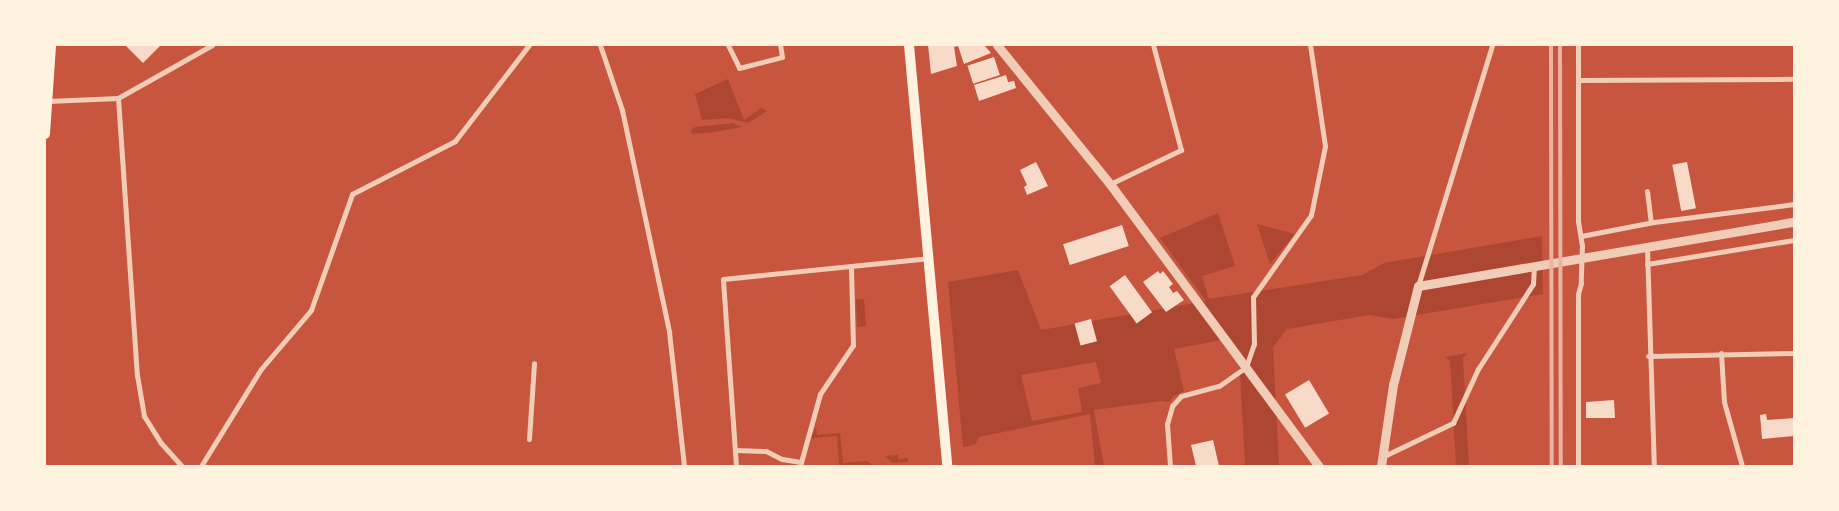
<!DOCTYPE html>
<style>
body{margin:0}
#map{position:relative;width:1839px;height:511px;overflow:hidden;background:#c8553d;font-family:"Fira Sans",sans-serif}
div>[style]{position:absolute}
.green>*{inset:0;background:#ae4732}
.building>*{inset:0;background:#f7dbc8;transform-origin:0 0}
.minor>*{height:5px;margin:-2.5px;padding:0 2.5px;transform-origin:2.5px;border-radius:2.5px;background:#f1ccb7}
.tertiary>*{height:9px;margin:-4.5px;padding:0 4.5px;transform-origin:4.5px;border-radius:4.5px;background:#f1ccb7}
.primary>*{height:10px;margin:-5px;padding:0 5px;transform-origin:5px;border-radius:5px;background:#fff3e0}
.rail>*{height:4px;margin:-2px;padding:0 2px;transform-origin:2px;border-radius:2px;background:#e9b49f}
span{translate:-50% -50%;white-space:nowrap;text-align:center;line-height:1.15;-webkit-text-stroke:4px #fff3e0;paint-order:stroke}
.frame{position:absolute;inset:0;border:46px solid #fff3e0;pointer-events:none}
</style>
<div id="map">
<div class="green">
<div style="clip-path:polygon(728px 79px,744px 120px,761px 108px,767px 111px,748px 123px,728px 118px,702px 120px,695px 94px)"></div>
<div style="clip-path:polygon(733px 123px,742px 127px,709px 133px,692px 134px,691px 130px,695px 127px)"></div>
<div style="clip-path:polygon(evenodd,1218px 213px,1235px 266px,1202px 276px,1209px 299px,1362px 275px,1384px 263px,1542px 236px,1543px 294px,1393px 319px,1369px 315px,1287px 329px,1273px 347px,1279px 466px,1245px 466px,1239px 355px,1221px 340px,1174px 349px,1184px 391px,1174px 396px,1169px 402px,1161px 401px,1094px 410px,1104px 466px,1095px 466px,1090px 414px,979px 437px,975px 445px,963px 447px,948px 282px,1018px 270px,1041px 330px,1206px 301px,1160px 238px,1218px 213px,1096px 362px,1101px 383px,1078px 388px,1082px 412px,1032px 421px,1021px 375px,1096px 362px)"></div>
<div style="clip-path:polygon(1257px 224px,1295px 234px,1270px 264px)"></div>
<div style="clip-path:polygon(856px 299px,864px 299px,866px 326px,857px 327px)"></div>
<div style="clip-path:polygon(1467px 353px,1463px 358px,1469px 466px,1456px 466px,1450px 361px,1445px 357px)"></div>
<div style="clip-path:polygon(816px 427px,817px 435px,840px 433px,843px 463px,867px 461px,874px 466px,839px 466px,837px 436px,811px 438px)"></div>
<div style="clip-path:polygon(898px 455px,898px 459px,908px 458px,908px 462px,892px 463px,885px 456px)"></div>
</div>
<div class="building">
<div style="clip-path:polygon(125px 45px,159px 45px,160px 46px,143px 63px)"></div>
<div style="clip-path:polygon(928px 45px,984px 45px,991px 53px,964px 64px,958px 46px,954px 47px,957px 66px,931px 74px)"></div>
<div style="left:994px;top:57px;width:19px;height:28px;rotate:72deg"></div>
<div style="clip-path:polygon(1006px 75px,1008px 82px,1014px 81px,1016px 88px,979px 101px,974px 85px)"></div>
<div style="clip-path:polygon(1036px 162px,1048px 186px,1027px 195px,1024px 187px,1027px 185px,1020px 170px)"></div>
<div style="left:1687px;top:162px;width:47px;height:15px;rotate:79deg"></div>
<div style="left:1122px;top:225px;width:22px;height:62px;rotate:72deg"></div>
<div style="clip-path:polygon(1158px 271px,1160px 274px,1163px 271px,1173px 284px,1169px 287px,1173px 293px,1177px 291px,1184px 300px,1166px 312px,1143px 282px)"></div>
<div style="left:1125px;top:275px;width:46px;height:19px;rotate:54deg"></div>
<div style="left:1091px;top:319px;width:23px;height:17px;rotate:75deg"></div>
<div style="left:1309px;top:380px;width:39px;height:28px;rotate:59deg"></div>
<div style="clip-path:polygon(1614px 400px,1615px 418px,1586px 418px,1586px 402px)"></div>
<div style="clip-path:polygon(1766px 414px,1767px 420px,1794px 418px,1794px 436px,1762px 439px,1760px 415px)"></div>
<div style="clip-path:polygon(1213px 440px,1219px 466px,1196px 466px,1191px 445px)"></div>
</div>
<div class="minor">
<div style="left:600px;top:45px;width:69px;rotate:71.3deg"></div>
<div style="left:622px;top:110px;width:227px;rotate:78deg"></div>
<div style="left:669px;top:332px;width:135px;rotate:83.6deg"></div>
<div style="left:728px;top:45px;width:25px;rotate:64deg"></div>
<div style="left:739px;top:68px;width:44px;rotate:-14.3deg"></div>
<div style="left:782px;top:57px;width:12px;rotate:-99deg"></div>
<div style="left:1578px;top:45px;width:176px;rotate:90deg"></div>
<div style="left:1578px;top:221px;width:24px;rotate:81deg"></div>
<div style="left:1582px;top:245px;width:38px;rotate:92deg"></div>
<div style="left:1581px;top:283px;width:11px;rotate:105deg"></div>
<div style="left:1578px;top:294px;width:172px;rotate:90deg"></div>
<div style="left:1578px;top:80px;width:216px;rotate:-0.3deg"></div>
<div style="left:118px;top:98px;width:278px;rotate:86.1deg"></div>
<div style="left:137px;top:375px;width:42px;rotate:80.3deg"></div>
<div style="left:144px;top:416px;width:32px;rotate:58deg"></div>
<div style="left:161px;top:443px;width:31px;rotate:48deg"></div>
<div style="left:48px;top:101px;width:70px;rotate:-2.5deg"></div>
<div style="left:118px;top:98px;width:108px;rotate:-29.4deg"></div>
<div style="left:1110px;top:184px;width:79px;rotate:-25.6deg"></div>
<div style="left:1181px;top:150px;width:109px;rotate:-104.9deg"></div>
<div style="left:1647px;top:191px;width:31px;rotate:83deg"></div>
<div style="left:1581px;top:236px;width:74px;rotate:-10.9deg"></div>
<div style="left:1654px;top:222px;width:141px;rotate:-7.3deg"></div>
<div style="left:1647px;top:248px;width:218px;rotate:88.2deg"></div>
<div style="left:1647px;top:264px;width:149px;rotate:-9.3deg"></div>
<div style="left:1418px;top:286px;width:252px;rotate:-72.9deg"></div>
<div style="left:1721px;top:353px;width:49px;rotate:86.5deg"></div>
<div style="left:1724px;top:402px;width:66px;rotate:74.3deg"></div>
<div style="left:1648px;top:356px;width:146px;rotate:-1.2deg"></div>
<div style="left:529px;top:439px;width:76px;rotate:-86.2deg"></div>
<div style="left:735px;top:450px;width:31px;rotate:2deg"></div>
<div style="left:766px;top:451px;width:18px;rotate:27deg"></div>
<div style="left:782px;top:459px;width:19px;rotate:9deg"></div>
<div style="left:1382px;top:457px;width:79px;rotate:-25.6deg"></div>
<div style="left:1453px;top:423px;width:60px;rotate:-65.2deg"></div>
<div style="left:1478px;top:369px;width:101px;rotate:-57.1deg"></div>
<div style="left:1533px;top:284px;width:17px;rotate:-87deg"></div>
<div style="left:201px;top:466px;width:114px;rotate:-58.3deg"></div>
<div style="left:261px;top:369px;width:77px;rotate:-49.7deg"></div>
<div style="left:311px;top:310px;width:123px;rotate:-70.5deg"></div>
<div style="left:352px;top:194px;width:116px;rotate:-27.2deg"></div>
<div style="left:455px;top:141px;width:121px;rotate:-52.4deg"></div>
<div style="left:736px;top:466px;width:187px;rotate:-94deg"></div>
<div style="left:723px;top:279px;width:206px;rotate:-5.8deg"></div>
<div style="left:800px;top:466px;width:75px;rotate:-74.5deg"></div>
<div style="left:820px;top:394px;width:59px;rotate:-56deg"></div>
<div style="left:853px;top:345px;width:78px;rotate:-91.5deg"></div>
<div style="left:1170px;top:466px;width:42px;rotate:-94.1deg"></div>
<div style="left:1167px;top:424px;width:19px;rotate:-74deg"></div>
<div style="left:1172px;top:406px;width:13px;rotate:-48deg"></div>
<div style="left:1181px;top:396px;width:39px;rotate:-15deg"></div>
<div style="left:1219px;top:386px;width:33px;rotate:-35deg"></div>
<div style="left:1246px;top:367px;width:24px;rotate:-71deg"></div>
<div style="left:1254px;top:344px;width:47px;rotate:-91.2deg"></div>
<div style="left:1253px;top:297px;width:100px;rotate:-54.7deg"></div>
<div style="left:1311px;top:215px;width:70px;rotate:-78.5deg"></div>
<div style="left:1325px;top:146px;width:102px;rotate:-98.4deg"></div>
</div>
<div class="tertiary">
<div style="left:997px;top:45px;width:179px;rotate:50.9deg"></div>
<div style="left:1110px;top:184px;width:351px;rotate:53.5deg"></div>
<div style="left:1381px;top:466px;width:82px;rotate:-81.6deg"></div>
<div style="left:1393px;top:385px;width:102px;rotate:-75.8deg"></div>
<div style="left:1418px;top:286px;width:381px;rotate:-9.7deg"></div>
</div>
<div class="primary">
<div style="left:909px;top:45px;width:423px;rotate:84.8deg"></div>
<div style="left:45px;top:134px;width:89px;rotate:-86.1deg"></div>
</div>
<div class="rail">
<div style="left:1551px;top:45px;width:421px;rotate:89.9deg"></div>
<div style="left:1560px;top:45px;width:421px;rotate:89.9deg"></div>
</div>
<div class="frame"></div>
</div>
